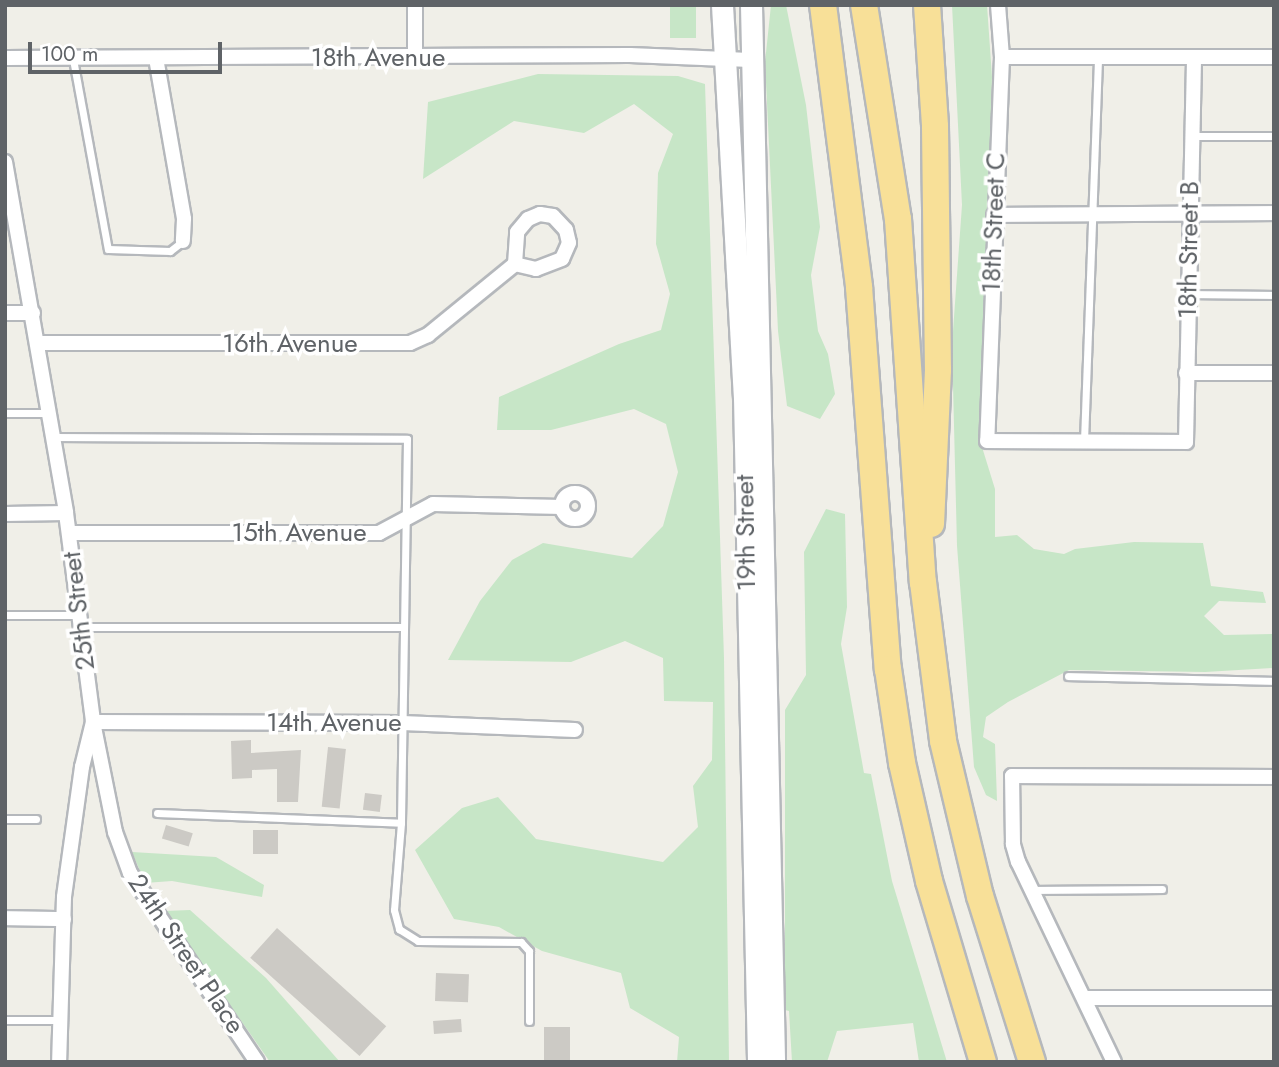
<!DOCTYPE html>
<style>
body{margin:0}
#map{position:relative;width:1279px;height:1067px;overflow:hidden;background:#f0efe8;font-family:Jost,sans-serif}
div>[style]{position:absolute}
.green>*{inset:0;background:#c7e6c7;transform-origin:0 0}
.building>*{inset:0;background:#cccac5;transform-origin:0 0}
.roads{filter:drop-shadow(2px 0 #b5b8bc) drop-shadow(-2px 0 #b5b8bc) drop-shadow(0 2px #b5b8bc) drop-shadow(0 -2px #b5b8bc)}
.lane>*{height:7px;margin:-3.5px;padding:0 3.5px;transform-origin:3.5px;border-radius:3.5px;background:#fff}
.street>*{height:14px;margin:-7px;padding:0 7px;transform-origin:7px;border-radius:7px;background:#fff}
.street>.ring{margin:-7px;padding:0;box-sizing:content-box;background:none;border:14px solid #fff;border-radius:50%}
.secondary>*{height:21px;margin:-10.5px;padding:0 10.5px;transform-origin:10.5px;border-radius:10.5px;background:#fff}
.highway>*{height:26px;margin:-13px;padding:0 13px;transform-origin:13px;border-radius:13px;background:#f8e098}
span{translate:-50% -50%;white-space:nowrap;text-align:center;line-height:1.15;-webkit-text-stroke:7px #fff;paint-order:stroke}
.street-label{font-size:26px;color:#5f6367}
.frame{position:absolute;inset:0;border:7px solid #5f6367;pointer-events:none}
.scale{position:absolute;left:28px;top:42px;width:194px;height:32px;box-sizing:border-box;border:4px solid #5f6367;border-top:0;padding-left:9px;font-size:21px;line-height:24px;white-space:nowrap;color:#5f6367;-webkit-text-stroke:5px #fff;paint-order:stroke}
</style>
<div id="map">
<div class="green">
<div style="left:670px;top:5px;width:26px;height:33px"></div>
<div style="clip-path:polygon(771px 5px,786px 5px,806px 105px,820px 227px,811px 275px,818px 331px,828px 354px,835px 394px,820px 419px,787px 406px,778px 331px,765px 62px)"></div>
<div style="clip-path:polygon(952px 5px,987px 5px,992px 77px,982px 447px,995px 489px,995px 537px,1017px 535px,1034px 549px,1064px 554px,1075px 549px,1134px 542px,1203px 543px,1211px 586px,1263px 592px,1266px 603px,1219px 601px,1204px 616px,1224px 635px,1274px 634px,1274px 668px,1205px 672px,1069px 670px,1008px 702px,986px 717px,983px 737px,995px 744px,997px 801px,986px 795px,974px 767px,957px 546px,952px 345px,962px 205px)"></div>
<div style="clip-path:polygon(538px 74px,678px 76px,705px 84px,724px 658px,729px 1062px,677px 1062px,679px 1037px,630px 1008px,621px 973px,542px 951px,499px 927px,454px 919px,415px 850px,462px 808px,498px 797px,536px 839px,663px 862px,698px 827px,693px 786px,712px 760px,713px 702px,664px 701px,663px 658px,625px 641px,571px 662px,448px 660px,480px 601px,512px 560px,543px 543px,632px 558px,663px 526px,678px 472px,666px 424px,634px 409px,551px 430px,497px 430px,499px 397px,619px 344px,661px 330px,670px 294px,656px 244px,658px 173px,673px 134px,634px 104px,584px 133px,514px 121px,423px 179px,428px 102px)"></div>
<div style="clip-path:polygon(826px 509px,845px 514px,847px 607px,841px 644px,864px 773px,871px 774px,892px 881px,947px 1062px,919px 1062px,913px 1023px,837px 1031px,827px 1062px,792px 1062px,789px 1011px,785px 1010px,785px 710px,806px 675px,804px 552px)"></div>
<div style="clip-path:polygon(132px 852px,216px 857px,264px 885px,262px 897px,172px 881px,145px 883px)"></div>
<div style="clip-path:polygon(190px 910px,266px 978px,340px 1062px,270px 1062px,164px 911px)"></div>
</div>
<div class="building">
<div style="clip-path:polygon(251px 740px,251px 753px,301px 750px,298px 802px,277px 802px,277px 769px,252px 770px,252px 778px,232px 779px,231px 741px)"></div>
<div style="left:328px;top:747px;width:18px;height:60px;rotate:6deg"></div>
<div style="left:365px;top:793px;width:17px;height:17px;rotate:7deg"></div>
<div style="left:166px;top:825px;width:28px;height:14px;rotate:17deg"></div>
<div style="left:253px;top:830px;width:25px;height:24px"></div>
<div style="left:277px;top:928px;width:147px;height:40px;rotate:42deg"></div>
<div style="left:436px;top:973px;width:33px;height:28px;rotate:2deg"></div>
<div style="left:461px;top:1019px;width:13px;height:28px;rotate:86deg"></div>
<div style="left:544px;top:1027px;width:26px;height:35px"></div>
</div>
<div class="roads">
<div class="lane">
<div style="left:73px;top:59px;width:193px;rotate:79.6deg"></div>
<div style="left:108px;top:249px;width:62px;rotate:1.8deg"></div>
<div style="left:170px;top:251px;width:16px;rotate:-38deg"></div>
<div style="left:1193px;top:136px;width:81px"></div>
<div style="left:1188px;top:294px;width:86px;rotate:0.7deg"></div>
<div style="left:5px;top:413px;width:43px"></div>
<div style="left:53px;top:437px;width:354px;rotate:0.3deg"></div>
<div style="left:407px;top:439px;width:384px;rotate:90.9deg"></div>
<div style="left:401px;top:823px;width:87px;rotate:94.6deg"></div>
<div style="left:394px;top:910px;width:20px;rotate:75deg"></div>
<div style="left:399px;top:929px;width:22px;rotate:32deg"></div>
<div style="left:418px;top:941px;width:103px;rotate:0.6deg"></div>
<div style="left:521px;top:942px;width:12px;rotate:48deg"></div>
<div style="left:529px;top:951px;width:70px;rotate:90deg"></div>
<div style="left:1084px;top:441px;width:383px;rotate:-87.9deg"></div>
<div style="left:5px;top:615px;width:74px"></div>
<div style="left:80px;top:627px;width:323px"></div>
<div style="left:1068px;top:676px;width:206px;rotate:1.4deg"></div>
<div style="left:157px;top:813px;width:244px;rotate:2.3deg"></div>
<div style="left:5px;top:819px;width:31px"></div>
<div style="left:1031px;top:890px;width:131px;rotate:-0.4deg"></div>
<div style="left:5px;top:1020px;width:55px"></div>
</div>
<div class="street">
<div style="left:415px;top:5px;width:53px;rotate:90deg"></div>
<div style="left:998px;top:5px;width:52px;rotate:85.6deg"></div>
<div style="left:1002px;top:57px;width:384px;rotate:92.2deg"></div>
<div style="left:987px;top:441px;width:199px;rotate:0.3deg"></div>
<div style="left:1186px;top:442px;width:385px;rotate:-88.8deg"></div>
<div style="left:1002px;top:57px;width:272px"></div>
<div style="left:5px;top:58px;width:625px;rotate:-0.28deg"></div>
<div style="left:630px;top:55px;width:120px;rotate:2.4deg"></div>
<div style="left:156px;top:58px;width:163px;rotate:80.1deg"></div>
<div style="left:184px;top:219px;width:22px;rotate:93deg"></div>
<div style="left:5px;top:162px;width:356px;rotate:80.1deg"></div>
<div style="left:66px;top:513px;width:211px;rotate:82.6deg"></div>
<div style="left:93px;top:722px;width:46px;rotate:103.7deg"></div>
<div style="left:82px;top:767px;width:131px;rotate:97.9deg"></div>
<div style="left:64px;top:897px;width:165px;rotate:91.7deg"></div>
<div style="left:540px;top:214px;width:13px;rotate:9deg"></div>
<div style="left:553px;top:216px;width:19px;rotate:47deg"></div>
<div style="left:566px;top:230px;width:13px;rotate:77deg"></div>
<div style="left:569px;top:243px;width:17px;rotate:114deg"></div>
<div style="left:562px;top:259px;width:28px;rotate:159deg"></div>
<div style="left:536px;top:269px;width:22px;rotate:-167deg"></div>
<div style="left:515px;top:264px;width:32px;rotate:-86deg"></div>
<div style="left:517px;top:232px;width:17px;rotate:-50deg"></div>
<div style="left:528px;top:219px;width:13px;rotate:-23deg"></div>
<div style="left:994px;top:215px;width:280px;rotate:-0.4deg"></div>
<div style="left:5px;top:313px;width:28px"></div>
<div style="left:38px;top:343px;width:372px"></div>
<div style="left:410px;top:343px;width:20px;rotate:-24deg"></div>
<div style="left:428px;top:335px;width:112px;rotate:-39.2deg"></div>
<div style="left:1186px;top:373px;width:88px"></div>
<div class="ring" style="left:562px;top:493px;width:12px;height:12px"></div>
<div style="left:5px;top:514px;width:61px;rotate:-0.9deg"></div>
<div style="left:69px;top:533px;width:310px"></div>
<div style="left:379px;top:533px;width:61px;rotate:-28.2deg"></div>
<div style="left:433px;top:504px;width:129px;rotate:1.3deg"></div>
<div style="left:5px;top:918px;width:59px;rotate:1deg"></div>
<div style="left:1087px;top:998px;width:187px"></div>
<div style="left:257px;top:1062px;width:228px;rotate:-123.9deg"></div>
<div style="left:130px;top:873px;width:44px;rotate:-110.1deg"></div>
<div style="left:115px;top:832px;width:112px;rotate:-101.3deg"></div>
<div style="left:93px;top:722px;width:309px;rotate:0.2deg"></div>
<div style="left:402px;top:723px;width:173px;rotate:2.3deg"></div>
<div style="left:1114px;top:1062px;width:222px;rotate:-115.6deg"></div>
<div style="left:1018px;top:862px;width:19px;rotate:-106deg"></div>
<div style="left:1013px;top:844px;width:68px;rotate:-90.8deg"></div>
<div style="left:1012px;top:776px;width:262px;rotate:0.2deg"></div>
</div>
<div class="secondary">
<div style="left:722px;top:5px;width:393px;rotate:86.8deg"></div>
<div style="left:744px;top:397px;width:665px;rotate:88.79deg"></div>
<div style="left:751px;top:5px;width:1057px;rotate:88.75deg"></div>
</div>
<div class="highway">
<div style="left:823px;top:5px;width:284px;rotate:82.7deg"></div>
<div style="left:859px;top:287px;width:383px;rotate:85.7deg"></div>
<div style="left:888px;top:669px;width:95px;rotate:81.5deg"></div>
<div style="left:902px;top:763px;width:121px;rotate:77.1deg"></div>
<div style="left:929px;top:881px;width:189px;rotate:73.4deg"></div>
<div style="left:864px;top:5px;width:217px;rotate:81deg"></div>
<div style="left:898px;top:219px;width:364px;rotate:86.1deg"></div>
<div style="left:923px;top:582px;width:160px;rotate:82.8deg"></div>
<div style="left:943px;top:741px;width:159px;rotate:76.6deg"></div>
<div style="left:980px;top:896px;width:174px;rotate:72.6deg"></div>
<div style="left:927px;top:5px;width:122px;rotate:86.2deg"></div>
<div style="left:935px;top:127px;width:243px;rotate:89.3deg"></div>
<div style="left:938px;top:370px;width:154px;rotate:92.6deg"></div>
</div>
</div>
<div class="street-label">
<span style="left:378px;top:58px">18th Avenue</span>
<span style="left:994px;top:223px;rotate:-88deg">18th Street C</span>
<span style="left:1189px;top:250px;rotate:-89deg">18th Street B</span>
<span style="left:290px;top:344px">16th Avenue</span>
<span style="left:299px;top:533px">15th Avenue</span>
<span style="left:746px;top:533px;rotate:-91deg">19th Street</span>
<span style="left:79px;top:611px;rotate:-97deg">25th Street</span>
<span style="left:334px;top:723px">14th Avenue</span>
<span style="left:186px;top:954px;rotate:56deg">24th Street Place</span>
</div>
<div class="frame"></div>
<div class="scale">100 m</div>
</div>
